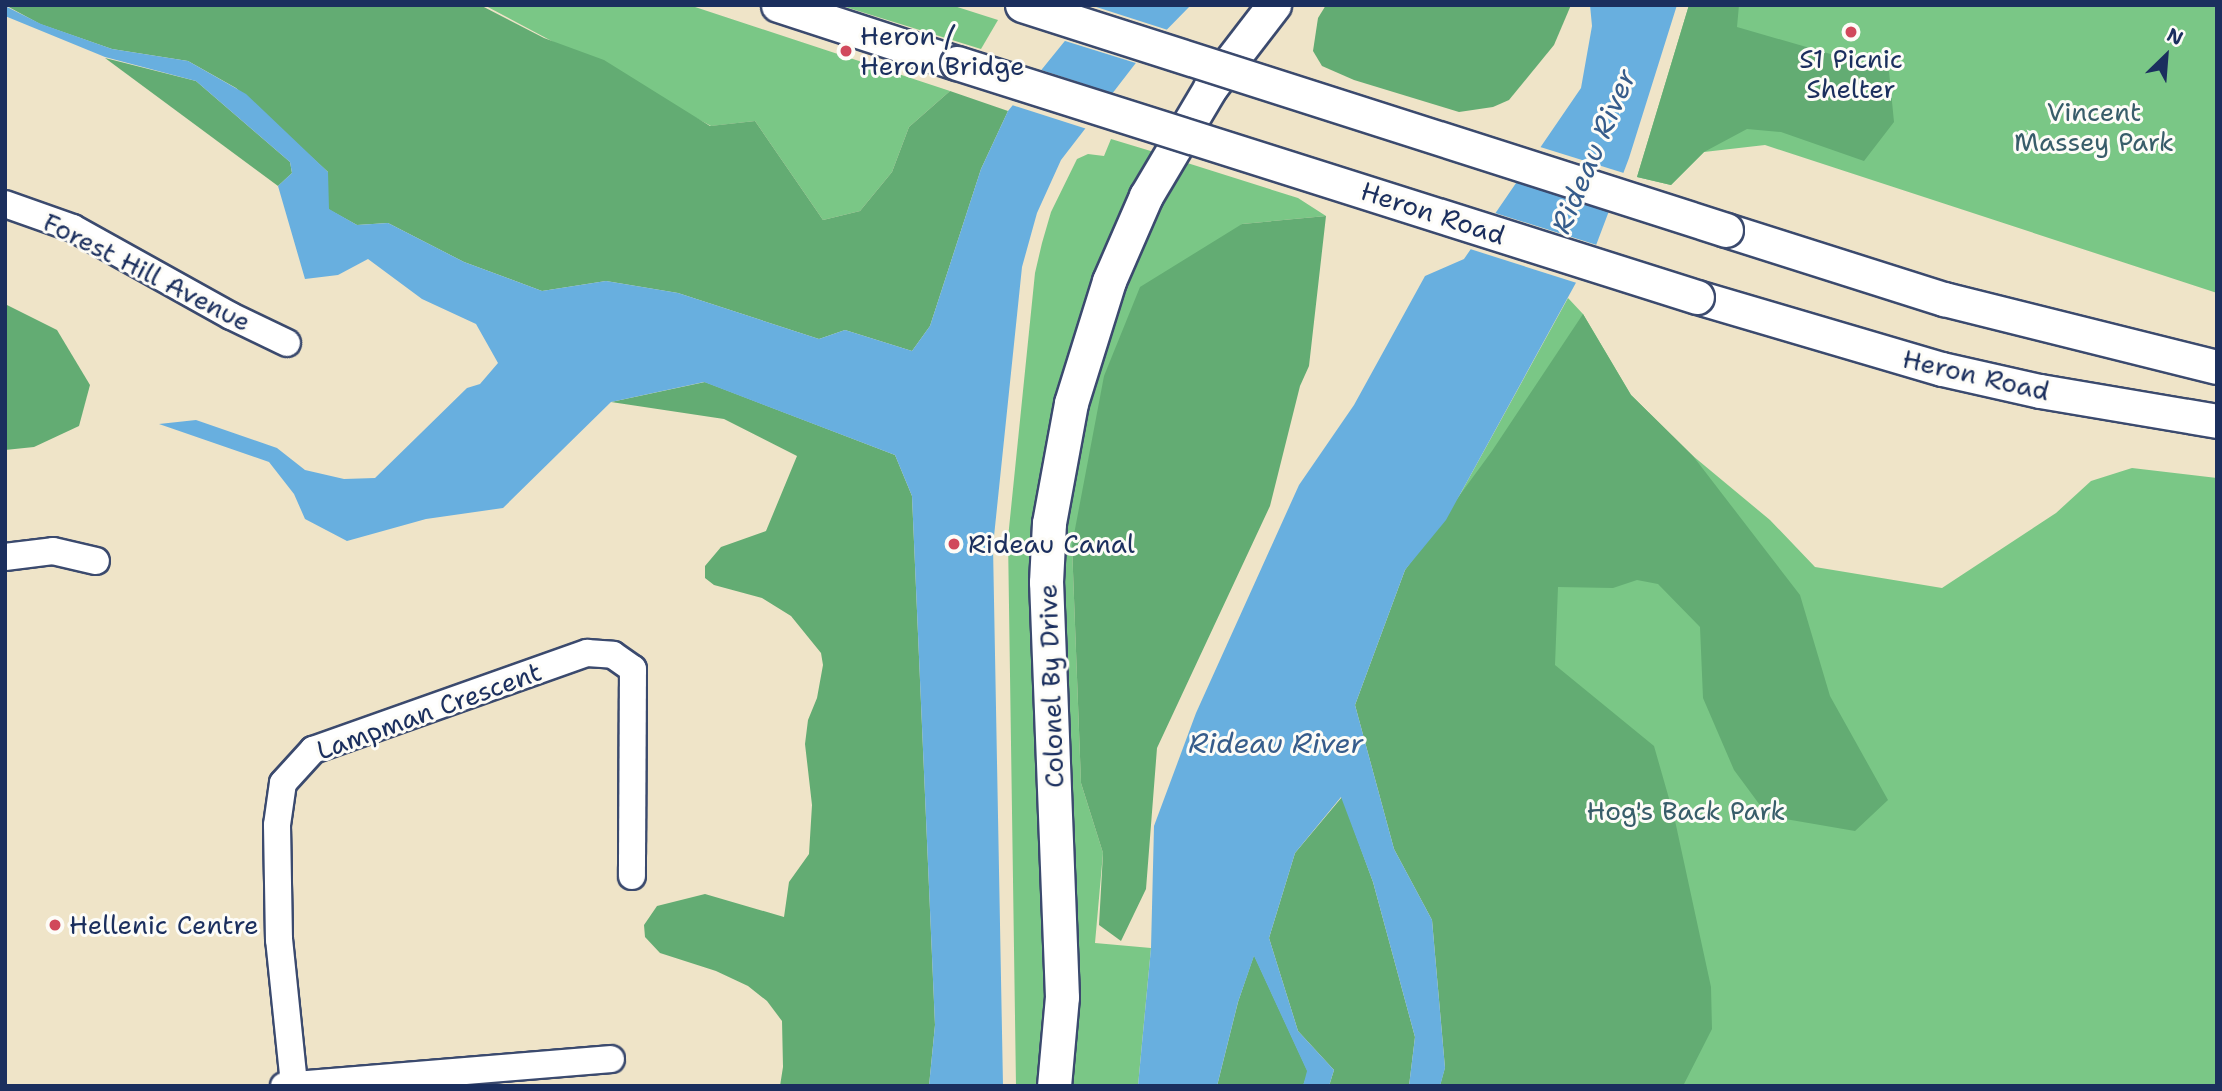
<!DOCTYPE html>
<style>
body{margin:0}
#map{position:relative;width:2222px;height:1091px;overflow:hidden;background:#efe4c8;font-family:"Shantell Sans",sans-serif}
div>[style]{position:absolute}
.green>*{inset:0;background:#7ac786}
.forest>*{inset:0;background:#63ac73}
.water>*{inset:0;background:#68afdf}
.pier>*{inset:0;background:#efe4c8}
.roads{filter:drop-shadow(2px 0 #3b4a6e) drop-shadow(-2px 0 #3b4a6e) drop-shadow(0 2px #3b4a6e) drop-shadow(0 -2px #3b4a6e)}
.minor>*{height:26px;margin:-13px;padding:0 13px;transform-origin:13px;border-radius:13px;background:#fff}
.major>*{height:33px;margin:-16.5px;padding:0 16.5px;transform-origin:16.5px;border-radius:16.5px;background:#fff}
.bridges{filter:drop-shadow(2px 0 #3b4a6e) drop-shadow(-2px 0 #3b4a6e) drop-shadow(0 2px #3b4a6e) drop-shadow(0 -2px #3b4a6e)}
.major-bridge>*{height:33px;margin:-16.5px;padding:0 16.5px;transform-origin:16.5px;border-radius:16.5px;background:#fff}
.dots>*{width:19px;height:19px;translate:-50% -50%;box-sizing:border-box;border:4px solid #fdfcf7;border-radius:50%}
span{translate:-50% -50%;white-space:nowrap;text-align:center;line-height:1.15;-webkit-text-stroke:6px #fdfcf7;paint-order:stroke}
.poi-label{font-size:26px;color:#1b2f5e}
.left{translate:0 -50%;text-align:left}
.park-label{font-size:26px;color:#385d6a}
.street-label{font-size:26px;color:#1b2f5e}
.water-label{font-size:28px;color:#365c8b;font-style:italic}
.frame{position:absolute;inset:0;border:7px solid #1b2f5e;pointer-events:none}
.north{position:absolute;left:2131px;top:21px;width:70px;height:70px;-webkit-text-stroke:5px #fdfcf7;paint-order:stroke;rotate:25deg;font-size:19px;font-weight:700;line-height:28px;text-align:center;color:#1b2f5e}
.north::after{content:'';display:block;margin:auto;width:24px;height:32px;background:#1b2f5e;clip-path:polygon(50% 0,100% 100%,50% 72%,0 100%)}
</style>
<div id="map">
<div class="green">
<div style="clip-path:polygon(484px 5px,689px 5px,950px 91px,909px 127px,892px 172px,860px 211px,823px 220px,755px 121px,711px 126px)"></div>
<div style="clip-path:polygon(839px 5px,951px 5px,998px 20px,981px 49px)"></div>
<div style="clip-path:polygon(1689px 5px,2217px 5px,2217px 293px,1765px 145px,1704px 152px,1671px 185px,1637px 177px)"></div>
<div style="clip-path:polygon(1111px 139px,1154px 152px,1066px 373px,1048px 1025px,1042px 1086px,1016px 1086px,1008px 538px,1035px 273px,1042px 243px,1051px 212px,1077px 159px,1088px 154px,1104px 156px)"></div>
<div style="clip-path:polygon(1181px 161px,1298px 198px,1326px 216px,1242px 224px,1072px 545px,1081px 783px,1103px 853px,1095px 943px,1151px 948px,1138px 1086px,1070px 1086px,1075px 1033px,1074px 845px,1060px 663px,1063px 565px,1074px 477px,1093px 382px,1118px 301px,1148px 227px)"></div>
<div style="clip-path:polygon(1568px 298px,1583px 314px,1631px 395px,1693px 456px,1770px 520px,1815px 567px,1942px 588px,2056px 513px,2091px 481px,2132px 468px,2217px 478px,2217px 1086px,1440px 1086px,1445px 1068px,1446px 520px)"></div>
</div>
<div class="forest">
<div style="clip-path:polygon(5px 5px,480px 5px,544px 38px,604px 60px,710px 126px,755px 121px,823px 220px,860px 211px,892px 172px,909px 127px,950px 91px,1008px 111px,981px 169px,930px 326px,912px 351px,845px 330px,819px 339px,678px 293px,606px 281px,542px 291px,464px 262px,388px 223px,357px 225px,328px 209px,328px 172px,236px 88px,188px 61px,112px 49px,40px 24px)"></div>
<div style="clip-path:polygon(1326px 5px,1571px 5px,1554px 45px,1509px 100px,1493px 107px,1459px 112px,1354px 80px,1322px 66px,1313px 51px,1318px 18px)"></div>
<div style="clip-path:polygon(1689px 5px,1739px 5px,1737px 27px,1889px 71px,1894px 122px,1864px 161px,1781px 132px,1747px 129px,1704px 152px,1671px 185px,1637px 177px)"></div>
<div style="clip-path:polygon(105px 58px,196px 81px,290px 162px,292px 173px,278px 186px)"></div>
<div style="clip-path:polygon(1326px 216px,1309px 366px,1300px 386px,1270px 506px,1157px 748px,1146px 889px,1121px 941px,1099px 925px,1103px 853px,1081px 783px,1072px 545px,1104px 376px,1140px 287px,1242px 224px)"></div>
<div style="clip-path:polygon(5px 304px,57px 330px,90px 385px,79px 426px,34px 447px,5px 450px)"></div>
<div style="clip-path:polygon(1583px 314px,1631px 395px,1693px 456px,1800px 595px,1830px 696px,1888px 800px,1855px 831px,1768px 816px,1734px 770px,1703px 698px,1700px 627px,1658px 584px,1637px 580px,1613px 588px,1558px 587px,1555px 665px,1654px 746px,1674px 816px,1711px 987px,1712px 1029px,1683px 1086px,1440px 1086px,1445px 1068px,1432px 920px,1394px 849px,1355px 705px,1405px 570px,1492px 451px)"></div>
<div style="clip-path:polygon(705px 382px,895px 455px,912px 496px,935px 1025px,929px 1086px,780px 1086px,783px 1067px,782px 1021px,767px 1001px,748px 986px,716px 971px,660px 953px,645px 937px,644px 925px,657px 906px,705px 894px,784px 917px,789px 882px,809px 854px,812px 805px,805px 744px,808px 720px,817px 698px,823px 665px,821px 653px,791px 616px,762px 598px,714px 585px,705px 578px,705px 566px,721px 547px,766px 531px,797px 456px,724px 419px,611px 402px)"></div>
<div style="clip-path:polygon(1342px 797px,1373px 882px,1415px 1037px,1409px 1086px,1329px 1086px,1334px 1070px,1298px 1031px,1269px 938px,1295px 853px)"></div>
<div style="clip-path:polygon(1254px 955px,1308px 1072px,1303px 1086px,1217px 1086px,1238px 1002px)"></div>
</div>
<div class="water">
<div style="clip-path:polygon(1094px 5px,1191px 5px,1142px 55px,1061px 160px,1037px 213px,1022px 267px,993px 546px,1003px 1086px,929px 1086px,935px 1025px,912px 496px,895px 455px,704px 382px,611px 402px,503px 508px,426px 519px,347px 541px,305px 519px,294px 494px,269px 462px,159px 424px,196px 420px,277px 448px,305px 470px,344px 479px,375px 478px,467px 388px,480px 384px,498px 363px,476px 324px,422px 299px,368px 259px,338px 275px,305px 279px,278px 186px,292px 173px,290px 162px,196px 81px,105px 57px,5px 16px,5px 6px,41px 24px,112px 49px,188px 61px,246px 94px,328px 172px,329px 209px,357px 225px,388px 223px,464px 262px,542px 291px,606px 281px,678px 293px,819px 339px,845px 330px,912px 351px,930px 326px,981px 169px,1008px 111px)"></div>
<div style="clip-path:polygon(1590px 5px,1677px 5px,1629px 158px,1595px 248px,1446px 520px,1405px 570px,1355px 705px,1394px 849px,1432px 920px,1445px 1068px,1440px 1086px,1409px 1086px,1415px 1037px,1373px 882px,1341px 797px,1295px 853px,1269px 938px,1298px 1031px,1334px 1070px,1329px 1086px,1303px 1086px,1307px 1071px,1254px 956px,1238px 1002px,1217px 1086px,1138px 1086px,1151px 948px,1154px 826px,1196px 713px,1299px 485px,1354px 405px,1425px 276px,1464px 259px,1581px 88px,1592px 26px)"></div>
</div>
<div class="pier">
<div style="clip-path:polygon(1090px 5px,1171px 31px,1139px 64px,1062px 40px)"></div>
<div style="clip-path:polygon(1038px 69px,1115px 94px,1087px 129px,1009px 104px)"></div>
<div style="clip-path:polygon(1537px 146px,1627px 174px,1612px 213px,1513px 181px)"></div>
<div style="clip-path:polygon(1492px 212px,1600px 246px,1580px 284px,1467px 248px)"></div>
</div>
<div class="roads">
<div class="minor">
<div style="left:5px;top:204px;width:72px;rotate:19.4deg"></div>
<div style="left:73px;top:228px;width:181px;rotate:29.1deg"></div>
<div style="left:231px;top:316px;width:62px;rotate:25.7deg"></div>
<div style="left:5px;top:557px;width:48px;rotate:-7.1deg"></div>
<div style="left:53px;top:551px;width:44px;rotate:13.1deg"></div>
<div style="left:294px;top:1084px;width:145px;rotate:-95.9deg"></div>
<div style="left:279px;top:940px;width:115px;rotate:-91deg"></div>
<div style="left:277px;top:825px;width:42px;rotate:-81.9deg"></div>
<div style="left:283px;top:783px;width:45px;rotate:-47.7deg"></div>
<div style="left:313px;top:750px;width:291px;rotate:-19.5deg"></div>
<div style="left:587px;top:653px;width:26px;rotate:4deg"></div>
<div style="left:613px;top:655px;width:24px;rotate:35deg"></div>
<div style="left:633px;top:669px;width:207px;rotate:90.3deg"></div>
<div style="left:284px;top:1086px;width:328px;rotate:-4.7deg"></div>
</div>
<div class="major">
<div style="left:778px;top:5px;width:188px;rotate:18deg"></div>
<div style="left:1726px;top:230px;width:229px;rotate:17.6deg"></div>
<div style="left:1944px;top:299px;width:281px;rotate:14deg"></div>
<div style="left:1697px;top:297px;width:255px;rotate:16.4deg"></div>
<div style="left:1942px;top:369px;width:100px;rotate:12.7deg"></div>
<div style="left:2040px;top:391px;width:180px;rotate:9.6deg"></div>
<div style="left:1054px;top:1086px;width:89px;rotate:-84.9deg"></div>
<div style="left:1062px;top:997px;width:415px;rotate:-92.2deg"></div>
<div style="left:1046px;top:582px;width:59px;rotate:-87.1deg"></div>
<div style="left:1049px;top:523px;width:122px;rotate:-79.6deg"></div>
<div style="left:1071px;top:403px;width:128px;rotate:-72.7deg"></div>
<div style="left:1109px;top:281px;width:93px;rotate:-66.5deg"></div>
<div style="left:1146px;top:196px;width:126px;rotate:-59.3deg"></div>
<div style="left:1210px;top:88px;width:105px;rotate:-52.4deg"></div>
</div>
</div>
<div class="bridges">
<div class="major-bridge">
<div style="left:1022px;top:5px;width:739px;rotate:17.72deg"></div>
<div style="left:957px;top:63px;width:776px;rotate:17.55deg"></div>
</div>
</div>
<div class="dots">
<div style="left:1851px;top:32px;background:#d1495b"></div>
<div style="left:846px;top:51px;background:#d1495b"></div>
<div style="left:954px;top:544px;background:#d1495b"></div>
<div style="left:55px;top:925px;background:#d1495b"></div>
</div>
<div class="poi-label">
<span class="left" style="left:860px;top:51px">Heron /<br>Heron Bridge</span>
<span style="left:1851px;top:74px">S1 Picnic<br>Shelter</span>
<span class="left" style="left:968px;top:544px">Rideau Canal</span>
<span class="left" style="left:69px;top:925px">Hellenic Centre</span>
</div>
<div class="park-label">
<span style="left:2094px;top:127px">Vincent<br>Massey Park</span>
<span style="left:1686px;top:811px">Hog's Back Park</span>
</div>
<div class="street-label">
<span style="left:1433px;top:213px;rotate:18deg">Heron Road</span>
<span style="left:147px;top:272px;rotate:27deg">Forest Hill Avenue</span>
<span style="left:1976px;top:375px;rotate:13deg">Heron Road</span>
<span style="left:1051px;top:686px;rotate:-92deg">Colonel By Drive</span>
<span style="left:429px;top:711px;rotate:-20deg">Lampman Crescent</span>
</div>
<div class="water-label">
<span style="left:1593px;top:151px;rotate:-67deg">Rideau River</span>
<span style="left:1276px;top:743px">Rideau River</span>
</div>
<div class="frame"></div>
<div class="north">N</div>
</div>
